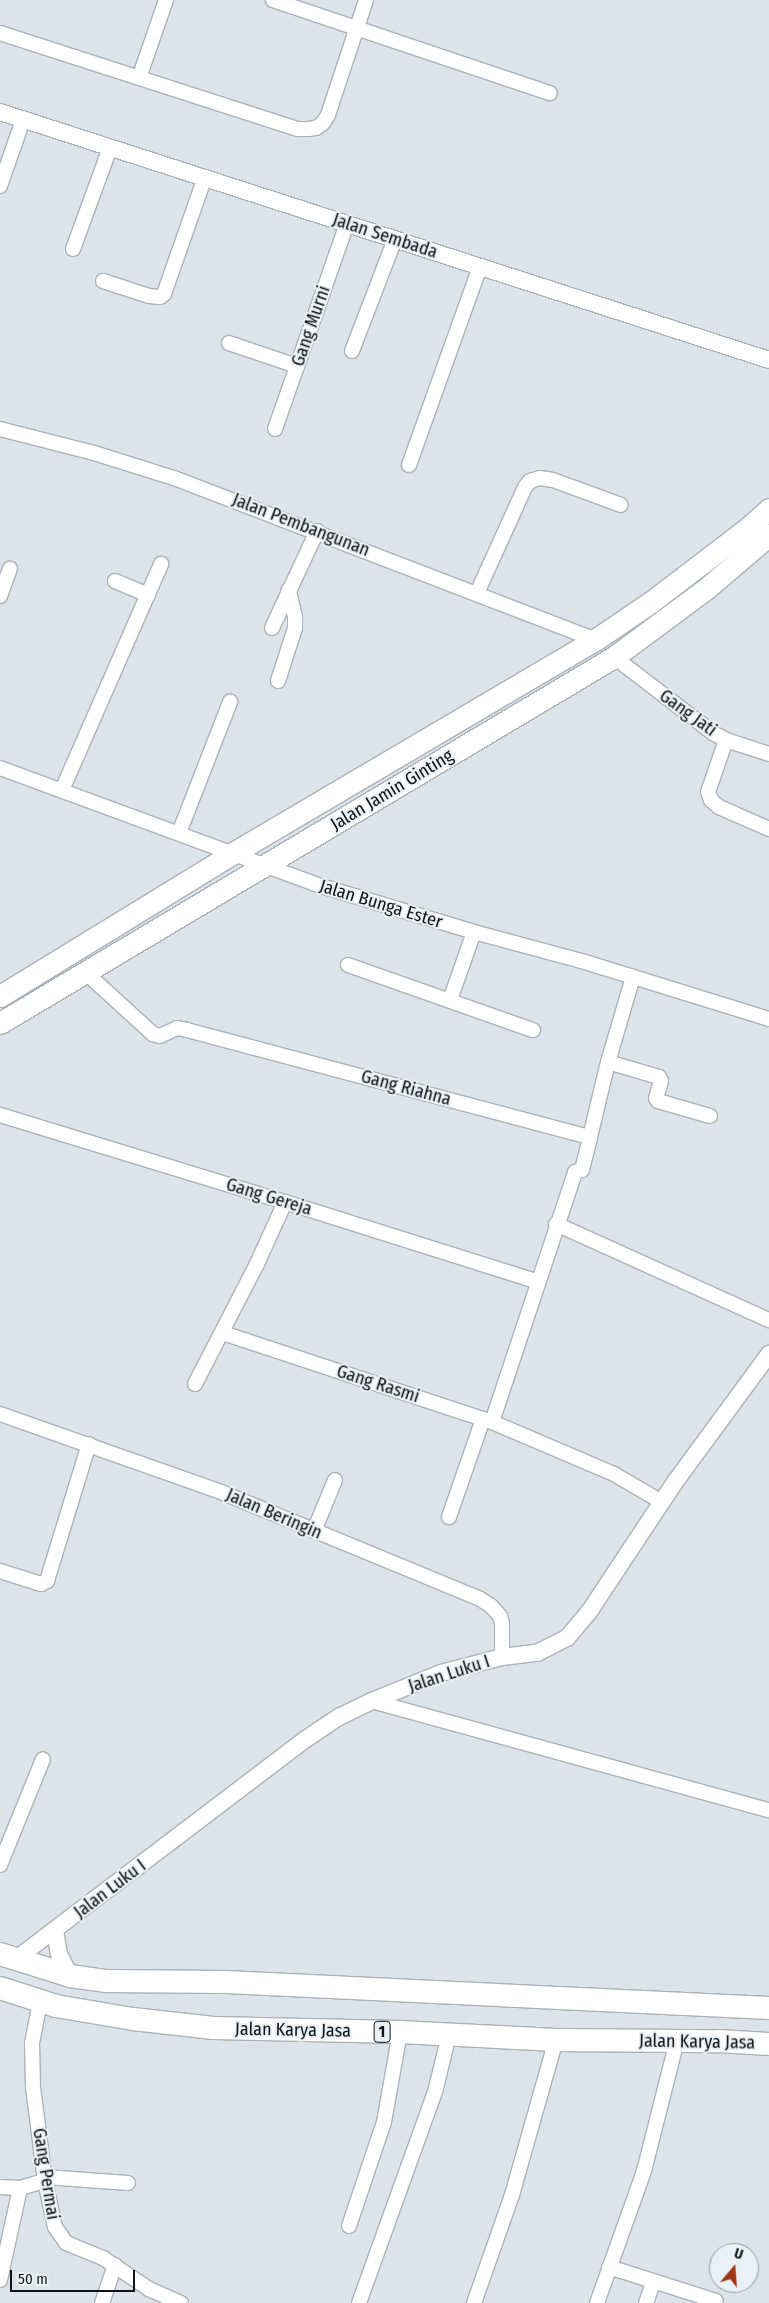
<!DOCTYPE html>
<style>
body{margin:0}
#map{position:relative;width:769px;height:2303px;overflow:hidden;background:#dde3e8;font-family:"Fira Sans Condensed",sans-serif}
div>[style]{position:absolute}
.roads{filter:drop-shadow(1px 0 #acb1b6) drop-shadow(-1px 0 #acb1b6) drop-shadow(0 1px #acb1b6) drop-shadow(0 -1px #acb1b6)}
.minor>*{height:14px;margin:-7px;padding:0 7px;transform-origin:7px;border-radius:7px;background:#fff}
.tertiary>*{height:16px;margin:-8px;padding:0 8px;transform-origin:8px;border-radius:8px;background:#fff}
.primary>*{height:21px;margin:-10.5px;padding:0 10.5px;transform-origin:10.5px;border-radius:10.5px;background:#fff}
.trunk>*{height:22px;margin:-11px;padding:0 11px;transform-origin:11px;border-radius:11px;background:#fff}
span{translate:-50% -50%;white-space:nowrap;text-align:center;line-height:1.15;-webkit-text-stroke:4px #ebf0f5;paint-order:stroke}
.shield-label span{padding:1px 4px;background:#ebf0f5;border:1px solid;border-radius:4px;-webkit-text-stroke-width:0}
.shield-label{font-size:16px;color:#111314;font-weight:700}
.street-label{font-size:18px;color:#111314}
.north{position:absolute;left:709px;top:2243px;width:50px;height:50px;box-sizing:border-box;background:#ebf0f5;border:1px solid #94989b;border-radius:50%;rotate:18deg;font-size:14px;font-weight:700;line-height:20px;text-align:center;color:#111314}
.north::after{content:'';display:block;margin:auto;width:18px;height:22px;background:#9e3616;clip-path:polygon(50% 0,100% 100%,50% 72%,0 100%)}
.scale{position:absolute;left:10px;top:2270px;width:125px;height:22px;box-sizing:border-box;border:2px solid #111314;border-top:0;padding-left:6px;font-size:15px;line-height:18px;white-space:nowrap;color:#111314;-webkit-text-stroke:4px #ebf0f5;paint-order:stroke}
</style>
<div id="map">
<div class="roads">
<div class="minor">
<div style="left:273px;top:0;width:292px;rotate:18.6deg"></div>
<div style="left:0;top:33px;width:313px;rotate:17.9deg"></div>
<div style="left:298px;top:129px;width:10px"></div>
<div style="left:308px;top:129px;width:8px;rotate:-7deg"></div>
<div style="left:316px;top:128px;width:9px;rotate:-36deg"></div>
<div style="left:323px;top:123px;width:9px;rotate:-58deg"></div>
<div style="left:328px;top:115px;width:121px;rotate:-71.7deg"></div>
<div style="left:139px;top:78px;width:83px;rotate:-70.9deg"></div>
<div style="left:0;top:186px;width:70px;rotate:-70.8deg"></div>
<div style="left:73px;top:249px;width:108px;rotate:-69.9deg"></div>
<div style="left:103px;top:281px;width:48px;rotate:18.1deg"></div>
<div style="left:149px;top:296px;width:11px;rotate:5deg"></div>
<div style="left:160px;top:297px;width:5px;rotate:-37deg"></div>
<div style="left:164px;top:294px;width:124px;rotate:-70.7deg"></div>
<div style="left:229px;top:343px;width:72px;rotate:18.7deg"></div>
<div style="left:352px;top:351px;width:120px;rotate:-69deg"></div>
<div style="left:0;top:429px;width:97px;rotate:14.3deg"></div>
<div style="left:94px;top:453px;width:84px;rotate:17.4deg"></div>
<div style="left:174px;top:478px;width:451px;rotate:21deg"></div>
<div style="left:275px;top:429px;width:218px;rotate:-70.7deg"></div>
<div style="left:409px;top:465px;width:210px;rotate:-70.3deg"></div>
<div style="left:115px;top:581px;width:36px;rotate:23deg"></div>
<div style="left:477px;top:593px;width:116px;rotate:-65.6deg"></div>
<div style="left:525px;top:487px;width:8px;rotate:-50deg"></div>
<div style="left:530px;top:481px;width:10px;rotate:-17deg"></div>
<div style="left:540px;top:478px;width:13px;rotate:9deg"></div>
<div style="left:553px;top:480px;width:72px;rotate:20.2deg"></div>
<div style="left:0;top:596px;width:29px;rotate:-70deg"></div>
<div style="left:272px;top:628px;width:107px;rotate:-65.1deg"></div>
<div style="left:614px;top:657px;width:125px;rotate:37.5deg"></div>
<div style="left:713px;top:733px;width:15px;rotate:28deg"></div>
<div style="left:726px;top:740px;width:45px;rotate:18deg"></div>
<div style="left:278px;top:681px;width:56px;rotate:-72.2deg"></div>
<div style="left:295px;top:628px;width:11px;rotate:-90deg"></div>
<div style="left:295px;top:617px;width:28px;rotate:-103deg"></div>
<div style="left:726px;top:740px;width:55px;rotate:109.1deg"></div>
<div style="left:708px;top:792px;width:9px;rotate:69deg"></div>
<div style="left:711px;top:800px;width:11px;rotate:41deg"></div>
<div style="left:719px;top:807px;width:55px;rotate:23.7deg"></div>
<div style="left:0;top:768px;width:342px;rotate:20.2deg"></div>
<div style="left:321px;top:886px;width:160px;rotate:16.7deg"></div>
<div style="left:474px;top:932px;width:115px;rotate:15.1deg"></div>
<div style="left:585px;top:962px;width:193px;rotate:17.2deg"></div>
<div style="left:62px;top:790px;width:247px;rotate:-66.3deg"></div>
<div style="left:179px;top:833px;width:141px;rotate:-68.7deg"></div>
<div style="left:348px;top:965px;width:196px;rotate:19.4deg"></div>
<div style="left:85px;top:972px;width:92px;rotate:42.4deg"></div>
<div style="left:153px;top:1034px;width:7px;rotate:16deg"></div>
<div style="left:160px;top:1036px;width:19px;rotate:-25deg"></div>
<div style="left:177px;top:1028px;width:10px;rotate:11deg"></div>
<div style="left:187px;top:1030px;width:417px;rotate:14.9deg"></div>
<div style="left:590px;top:1137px;width:77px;rotate:-76.5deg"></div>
<div style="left:608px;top:1062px;width:89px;rotate:-73.6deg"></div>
<div style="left:450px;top:1000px;width:72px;rotate:-70.6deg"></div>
<div style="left:608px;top:1062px;width:53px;rotate:16.4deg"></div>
<div style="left:659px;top:1077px;width:4px;rotate:63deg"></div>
<div style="left:661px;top:1081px;width:18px;rotate:106deg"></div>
<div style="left:656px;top:1098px;width:4px;rotate:56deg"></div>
<div style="left:658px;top:1101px;width:54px;rotate:16.1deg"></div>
<div style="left:0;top:1115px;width:298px;rotate:17deg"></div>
<div style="left:285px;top:1202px;width:265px;rotate:17.5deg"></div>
<div style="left:556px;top:1224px;width:234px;rotate:24.3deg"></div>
<div style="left:223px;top:1333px;width:283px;rotate:18.3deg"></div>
<div style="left:492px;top:1422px;width:133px;rotate:23.1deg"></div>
<div style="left:614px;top:1474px;width:56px;rotate:30.3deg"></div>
<div style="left:195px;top:1384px;width:133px;rotate:-62.7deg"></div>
<div style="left:256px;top:1266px;width:70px;rotate:-65.6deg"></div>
<div style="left:0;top:1414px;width:234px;rotate:19.4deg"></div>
<div style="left:221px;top:1492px;width:280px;rotate:22.4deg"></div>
<div style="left:480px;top:1599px;width:13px;rotate:32deg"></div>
<div style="left:491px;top:1606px;width:13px;rotate:48deg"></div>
<div style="left:500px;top:1616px;width:7px;rotate:74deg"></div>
<div style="left:502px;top:1623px;width:34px;rotate:90deg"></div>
<div style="left:492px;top:1422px;width:263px;rotate:-71.6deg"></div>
<div style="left:575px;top:1172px;width:7px;rotate:-16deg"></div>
<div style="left:582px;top:1170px;width:34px;rotate:-76deg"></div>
<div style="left:449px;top:1517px;width:104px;rotate:-70.9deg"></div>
<div style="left:314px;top:1531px;width:55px;rotate:-67.6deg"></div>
<div style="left:0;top:1571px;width:43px;rotate:17.6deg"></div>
<div style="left:41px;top:1584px;width:7px;rotate:-27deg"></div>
<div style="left:47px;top:1581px;width:143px;rotate:-73deg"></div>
<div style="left:372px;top:1701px;width:412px;rotate:15.4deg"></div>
<div style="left:0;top:1865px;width:114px;rotate:-67.9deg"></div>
<div style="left:40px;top:2002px;width:42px;rotate:101deg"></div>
<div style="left:32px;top:2043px;width:44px;rotate:88.7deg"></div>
<div style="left:33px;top:2087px;width:95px;rotate:82.7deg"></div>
<div style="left:45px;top:2181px;width:47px;rotate:77.7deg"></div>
<div style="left:55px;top:2227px;width:19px;rotate:55deg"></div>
<div style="left:66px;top:2243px;width:40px;rotate:22deg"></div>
<div style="left:103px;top:2258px;width:55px;rotate:34deg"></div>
<div style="left:149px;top:2289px;width:35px;rotate:24deg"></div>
<div style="left:45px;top:2177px;width:83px;rotate:4.1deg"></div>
<div style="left:0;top:2187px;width:20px;rotate:3deg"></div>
<div style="left:20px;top:2188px;width:26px;rotate:-16deg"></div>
<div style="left:349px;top:2226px;width:110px;rotate:-71.4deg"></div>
<div style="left:384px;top:2122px;width:91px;rotate:-79.9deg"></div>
<div style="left:609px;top:2267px;width:112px;rotate:17.6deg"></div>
<div style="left:0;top:2280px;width:94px;rotate:-77.7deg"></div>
<div style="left:102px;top:2303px;width:40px;rotate:-71.1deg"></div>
<div style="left:359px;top:2303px;width:224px;rotate:-70.2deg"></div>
<div style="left:435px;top:2092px;width:59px;rotate:-76.2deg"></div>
<div style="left:474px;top:2303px;width:114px;rotate:-70.6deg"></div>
<div style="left:512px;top:2195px;width:161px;rotate:-74.2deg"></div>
<div style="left:597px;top:2303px;width:140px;rotate:-70.4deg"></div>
<div style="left:644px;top:2171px;width:134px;rotate:-75.8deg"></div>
<div style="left:646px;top:2303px;width:21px;rotate:-71deg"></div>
</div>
<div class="tertiary">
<div style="left:0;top:112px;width:808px;rotate:17.87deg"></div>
<div style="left:55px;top:1930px;width:24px;rotate:81deg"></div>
<div style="left:59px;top:1954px;width:25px;rotate:63deg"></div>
<div style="left:16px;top:1959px;width:364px;rotate:-37.2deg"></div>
<div style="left:306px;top:1739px;width:40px;rotate:-34deg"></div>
<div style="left:339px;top:1717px;width:37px;rotate:-26deg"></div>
<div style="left:372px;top:1701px;width:74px;rotate:-22.1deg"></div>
<div style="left:441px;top:1673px;width:63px;rotate:-14.7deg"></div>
<div style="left:502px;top:1657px;width:35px;rotate:-7deg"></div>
<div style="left:537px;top:1653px;width:34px;rotate:-27deg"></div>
<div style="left:567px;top:1638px;width:34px;rotate:-50deg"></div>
<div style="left:589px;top:1612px;width:156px;rotate:-56.5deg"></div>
<div style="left:675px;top:1482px;width:159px;rotate:-53.7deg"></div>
</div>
<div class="primary">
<div style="left:0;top:996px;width:273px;rotate:-31.5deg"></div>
<div style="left:233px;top:853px;width:420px;rotate:-30.5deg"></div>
<div style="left:595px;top:640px;width:68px;rotate:-34.2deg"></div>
<div style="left:651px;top:602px;width:123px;rotate:-37.4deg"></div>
<div style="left:749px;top:527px;width:27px;rotate:-42deg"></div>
<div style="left:0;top:1023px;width:715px;rotate:-30.8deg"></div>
<div style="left:614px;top:657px;width:116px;rotate:-36.6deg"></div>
<div style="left:707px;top:588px;width:82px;rotate:-40.5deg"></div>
</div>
<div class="trunk">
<div style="left:0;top:1954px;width:73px;rotate:17.4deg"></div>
<div style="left:70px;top:1976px;width:37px;rotate:8deg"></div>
<div style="left:107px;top:1981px;width:119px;rotate:0.5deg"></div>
<div style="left:226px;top:1982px;width:544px;rotate:2.74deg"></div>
<div style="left:0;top:1988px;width:59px;rotate:17.8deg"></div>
<div style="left:56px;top:2006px;width:78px;rotate:9.6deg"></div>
<div style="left:133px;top:2019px;width:81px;rotate:6.4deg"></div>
<div style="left:213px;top:2028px;width:187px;rotate:1.2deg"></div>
<div style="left:400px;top:2032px;width:156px;rotate:2.9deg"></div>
<div style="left:556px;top:2040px;width:162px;rotate:0.4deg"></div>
<div style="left:718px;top:2041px;width:51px;rotate:3.4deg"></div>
</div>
</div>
<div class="shield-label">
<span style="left:382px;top:2032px">1</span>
</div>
<div class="street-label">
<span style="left:385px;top:236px;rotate:18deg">Jalan Sembada</span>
<span style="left:311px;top:326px;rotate:-71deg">Gang Murni</span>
<span style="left:301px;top:525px;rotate:21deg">Jalan Pembangunan</span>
<span style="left:688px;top:713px;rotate:36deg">Gang Jati</span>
<span style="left:392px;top:790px;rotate:-31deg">Jalan Jamin Ginting</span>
<span style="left:381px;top:904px;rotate:17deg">Jalan Bunga Ester</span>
<span style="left:406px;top:1088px;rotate:15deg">Gang Riahna</span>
<span style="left:269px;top:1197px;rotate:17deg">Gang Gereja</span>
<span style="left:378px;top:1384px;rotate:18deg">Gang Rasmi</span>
<span style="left:274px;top:1514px;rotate:23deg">Jalan Beringin</span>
<span style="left:449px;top:1674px;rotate:-18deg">Jalan Luku I</span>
<span style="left:110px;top:1889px;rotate:-37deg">Jalan Luku I</span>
<span style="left:293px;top:2030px;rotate:1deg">Jalan Karya Jasa</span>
<span style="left:697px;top:2042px;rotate:1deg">Jalan Karya Jasa</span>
<span style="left:46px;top:2174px;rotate:81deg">Gang Permai</span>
</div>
<div class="north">U</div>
<div class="scale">50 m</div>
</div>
